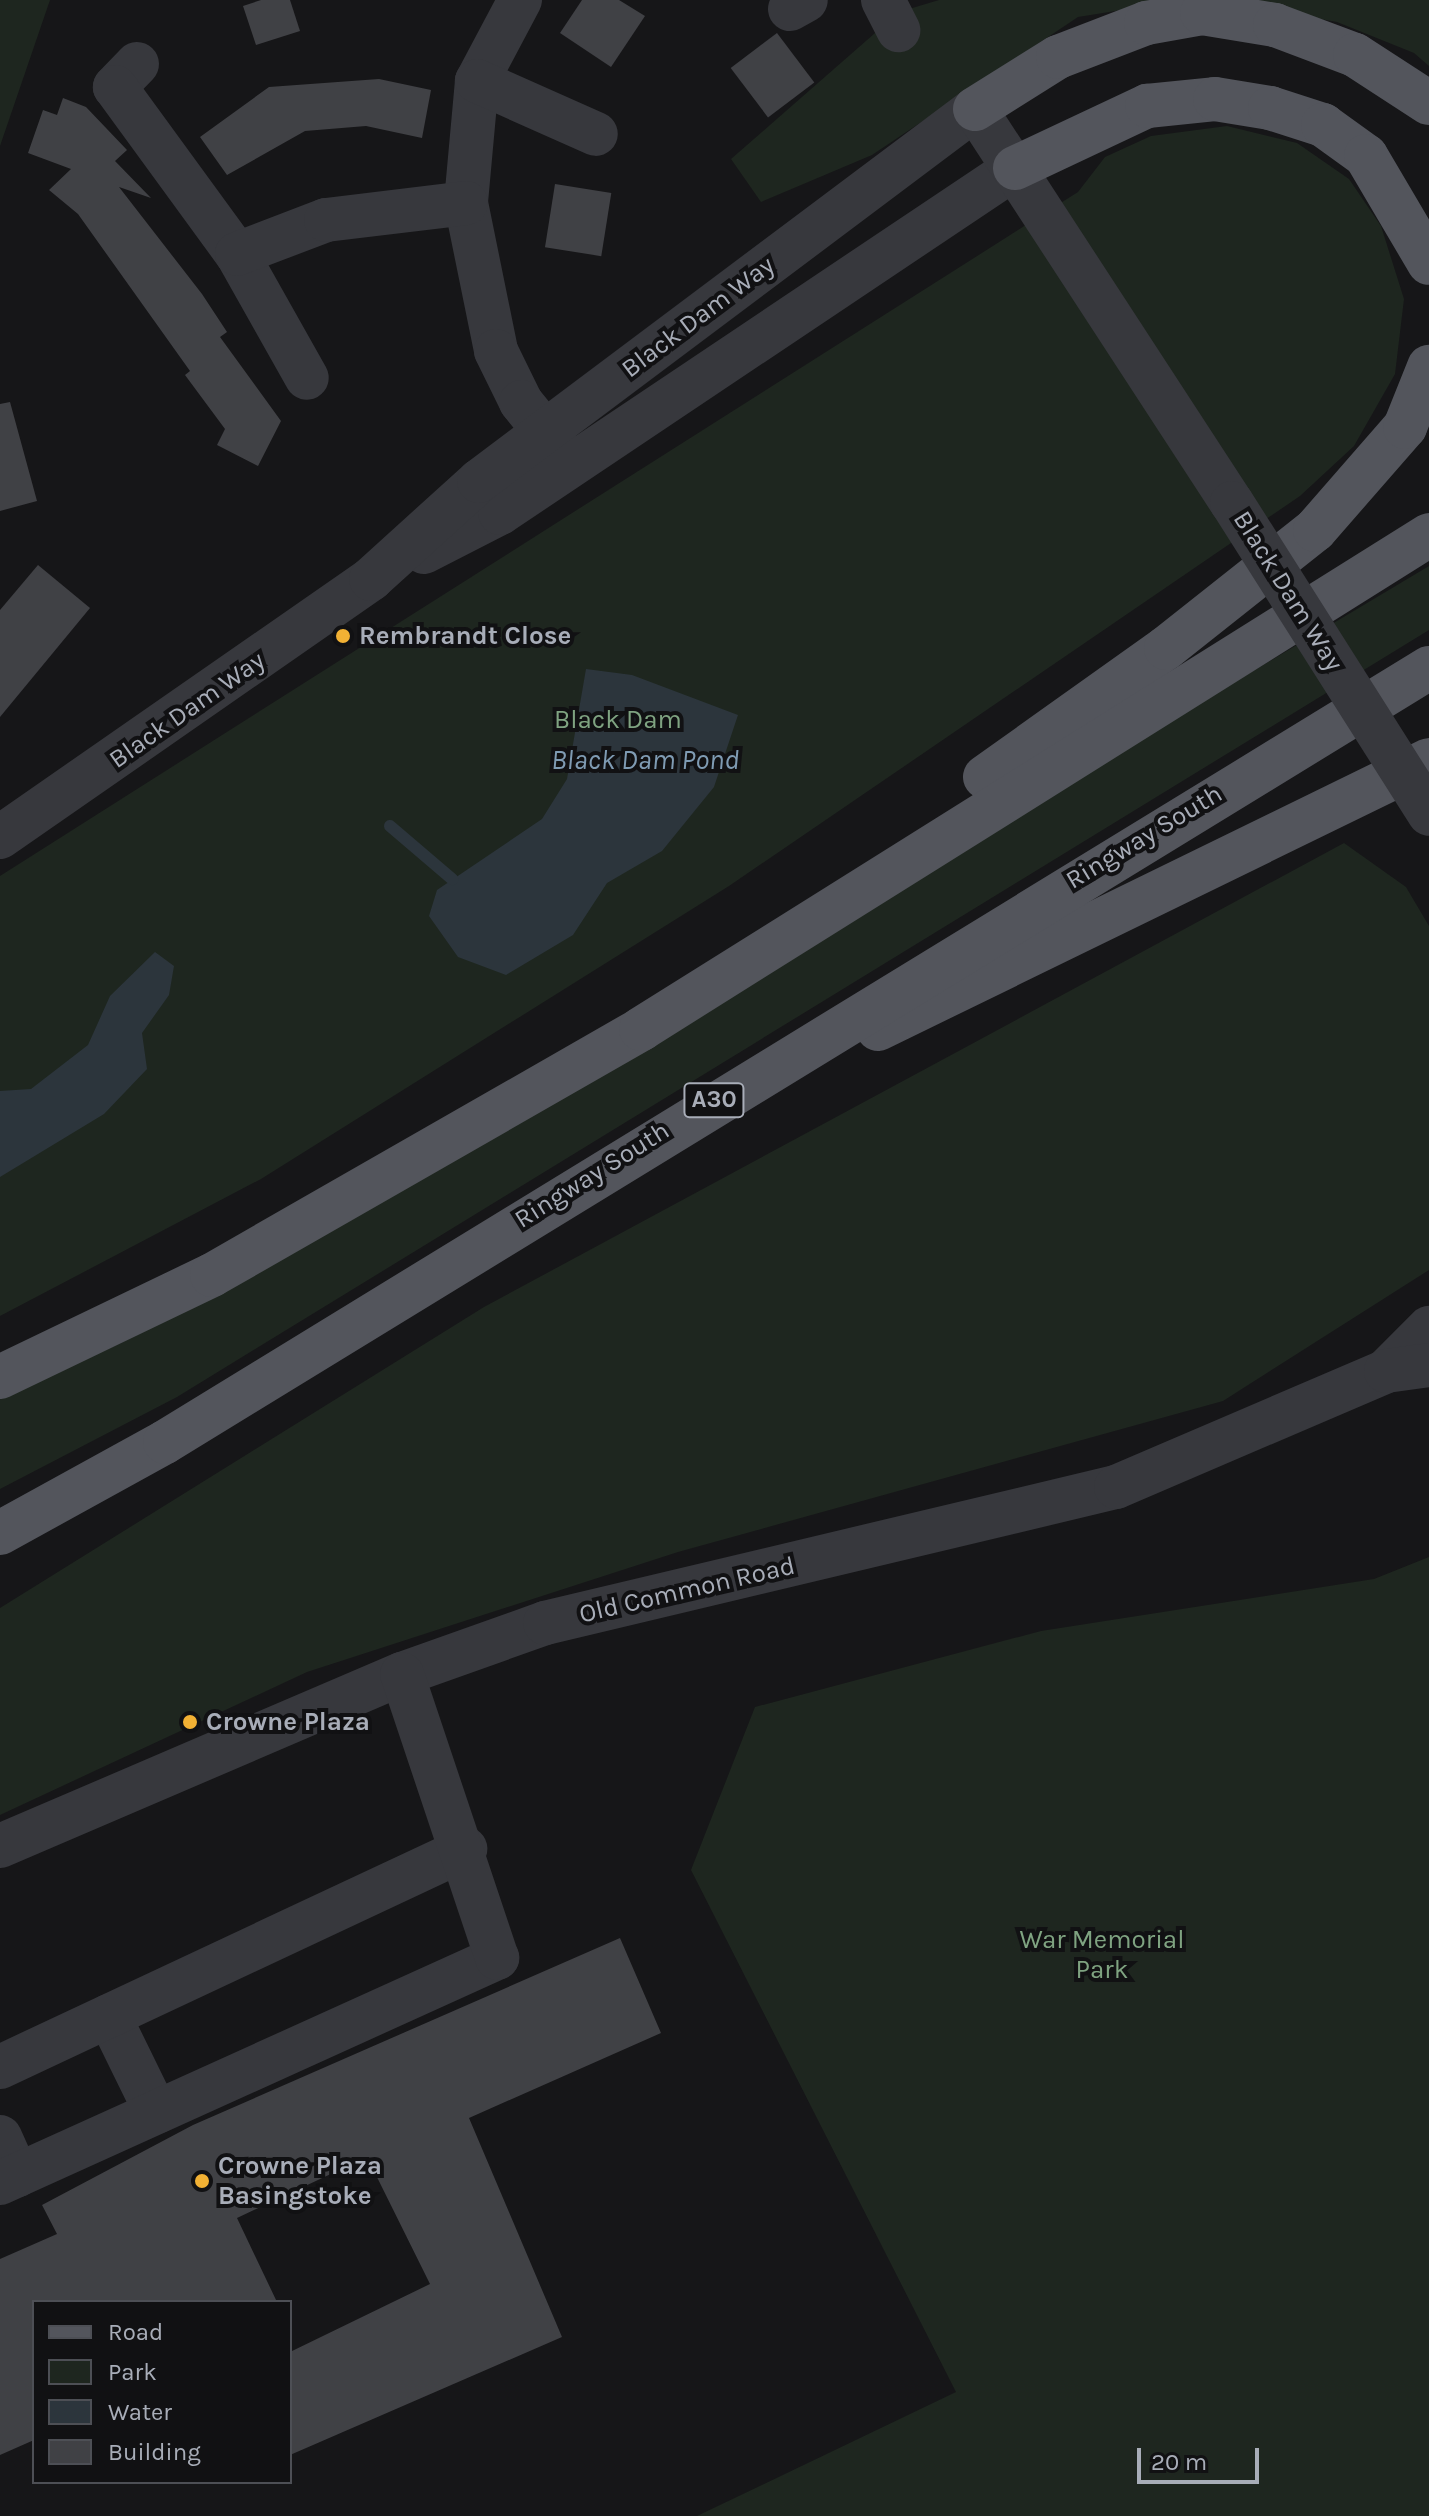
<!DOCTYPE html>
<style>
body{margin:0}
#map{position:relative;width:1429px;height:2516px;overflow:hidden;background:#161618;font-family:Karla,sans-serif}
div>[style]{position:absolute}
.green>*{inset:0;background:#1e261f}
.water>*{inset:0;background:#2c353c}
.stream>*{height:12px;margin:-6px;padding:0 6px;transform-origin:6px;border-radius:6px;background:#2c353c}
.building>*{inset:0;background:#404145;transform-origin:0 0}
.minor>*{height:44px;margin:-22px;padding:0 22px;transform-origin:22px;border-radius:22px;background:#37383d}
.major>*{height:44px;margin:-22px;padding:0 22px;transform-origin:22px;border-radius:22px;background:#53555c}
.minor-bridge>*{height:44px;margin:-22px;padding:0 22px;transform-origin:22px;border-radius:22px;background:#37383d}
.dots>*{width:22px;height:22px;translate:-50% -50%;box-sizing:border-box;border:4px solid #111113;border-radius:50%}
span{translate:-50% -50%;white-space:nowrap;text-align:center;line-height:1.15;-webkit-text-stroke:8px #111113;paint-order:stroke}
.shield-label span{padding:2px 6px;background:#111113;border:2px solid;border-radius:6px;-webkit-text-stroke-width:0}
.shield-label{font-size:24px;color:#a8adb8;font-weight:700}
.street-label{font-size:26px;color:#a8adb8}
.poi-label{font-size:26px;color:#a8adb8;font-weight:700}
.left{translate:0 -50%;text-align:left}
.park-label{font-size:26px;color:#7fa381}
.water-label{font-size:28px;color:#7f9bb3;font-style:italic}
.legend{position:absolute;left:32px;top:2300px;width:260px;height:184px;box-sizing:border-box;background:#111113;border:2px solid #4d4f55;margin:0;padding:10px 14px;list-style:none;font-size:24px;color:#a8adb8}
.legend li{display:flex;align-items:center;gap:16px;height:40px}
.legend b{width:40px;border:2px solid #4d4f55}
.scale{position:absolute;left:1137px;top:2448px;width:122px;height:36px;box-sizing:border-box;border:4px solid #a8adb8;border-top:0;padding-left:10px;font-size:24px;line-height:28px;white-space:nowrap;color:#a8adb8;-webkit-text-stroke:6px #111113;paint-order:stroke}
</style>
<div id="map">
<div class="green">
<div style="clip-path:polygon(0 0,50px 0,0 146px)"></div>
<div style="clip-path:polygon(939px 0,1184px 0,1078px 17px,872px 155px,761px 202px,731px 159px,899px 12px)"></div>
<div style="clip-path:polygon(1215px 0,1429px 0,1429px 66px,1414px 53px,1337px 22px)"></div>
<div style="clip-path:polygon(1227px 126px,1297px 143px,1349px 179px,1381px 226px,1404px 299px,1395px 374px,1354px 446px,1300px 496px,729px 886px,261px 1179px,0 1316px,0 876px,1078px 192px,1105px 157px,1151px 136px)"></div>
<div style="clip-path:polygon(1429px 566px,1429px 630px,177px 1397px,0 1489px,0 1398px,121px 1343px,307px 1236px)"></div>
<div style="clip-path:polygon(1344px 843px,1406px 887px,1429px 926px,1429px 1270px,1223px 1401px,678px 1552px,307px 1672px,0 1815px,0 1608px,484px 1307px)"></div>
<div style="clip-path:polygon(1429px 1557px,1429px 2516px,697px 2516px,956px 2392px,691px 1870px,755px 1707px,1041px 1631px,1374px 1579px)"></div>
</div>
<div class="water">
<div style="clip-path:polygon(586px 669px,632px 675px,738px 715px,714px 787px,662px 851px,607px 883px,573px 935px,506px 975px,458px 957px,429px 916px,437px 890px,542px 819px,567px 779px)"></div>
<div style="clip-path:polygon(155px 952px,174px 966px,169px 995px,142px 1033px,147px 1069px,104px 1114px,0 1177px,0 1091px,31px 1089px,88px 1045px,110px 996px)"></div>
</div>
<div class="stream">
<div style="left:390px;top:826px;width:82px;rotate:40.5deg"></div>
</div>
<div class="building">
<div style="clip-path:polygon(261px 0,290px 0,300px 31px,256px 45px,243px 6px)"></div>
<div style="clip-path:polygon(582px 0,619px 0,645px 16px,611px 67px,560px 33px)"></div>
<div style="left:777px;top:33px;width:62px;height:58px;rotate:53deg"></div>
<div style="clip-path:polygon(379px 79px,431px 90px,422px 138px,366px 126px,305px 131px,227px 175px,200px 137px,269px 87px)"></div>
<div style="clip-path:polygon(63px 98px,86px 107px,127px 150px,115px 161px,151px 198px,119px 187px,202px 294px,227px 332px,220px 337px,281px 421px,258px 466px,217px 445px,225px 429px,185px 375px,190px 371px,78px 214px,49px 190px,71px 169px,28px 153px,43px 110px,57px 115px)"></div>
<div style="left:555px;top:184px;width:57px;height:64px;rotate:9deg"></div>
<div style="clip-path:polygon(10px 402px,37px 501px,0 511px,0 404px)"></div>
<div style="clip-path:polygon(38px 565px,90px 608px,0 717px,0 610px)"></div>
<div style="clip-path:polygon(620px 1938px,661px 2033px,469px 2118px,562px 2337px,290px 2455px,290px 2352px,430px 2284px,367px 2157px,237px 2218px,277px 2302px,34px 2302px,34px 2440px,0 2455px,0 2259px,57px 2234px,42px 2205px,193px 2125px)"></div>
</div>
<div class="minor">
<div style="left:520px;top:0;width:92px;rotate:118deg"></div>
<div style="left:477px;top:81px;width:122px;rotate:95.2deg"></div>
<div style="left:466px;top:203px;width:151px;rotate:78.5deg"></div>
<div style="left:496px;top:351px;width:57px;rotate:63.9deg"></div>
<div style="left:521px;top:402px;width:67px;rotate:51.1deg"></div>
<div style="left:883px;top:0;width:34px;rotate:63deg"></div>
<div style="left:790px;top:9px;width:18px;rotate:-29deg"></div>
<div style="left:137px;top:64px;width:32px;rotate:134deg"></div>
<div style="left:115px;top:87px;width:207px;rotate:53.9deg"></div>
<div style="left:237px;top:254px;width:142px;rotate:60.6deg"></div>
<div style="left:477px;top:81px;width:130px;rotate:24deg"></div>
<div style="left:237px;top:254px;width:95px;rotate:-20.9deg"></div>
<div style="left:326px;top:220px;width:141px;rotate:-6.9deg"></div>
<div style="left:424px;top:552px;width:85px;rotate:-27.2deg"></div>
<div style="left:500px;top:513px;width:620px;rotate:-33.82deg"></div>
<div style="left:0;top:837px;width:452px;rotate:-34.8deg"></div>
<div style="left:371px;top:579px;width:146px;rotate:-42.2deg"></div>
<div style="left:479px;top:481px;width:620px;rotate:-36.87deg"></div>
<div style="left:975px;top:109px;width:470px;rotate:56.9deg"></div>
<div style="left:1386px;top:1371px;width:61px;rotate:-45deg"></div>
<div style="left:0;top:1846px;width:437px;rotate:-23.2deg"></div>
<div style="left:402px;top:1674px;width:152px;rotate:-19.6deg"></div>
<div style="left:545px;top:1623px;width:587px;rotate:-13.4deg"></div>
<div style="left:1116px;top:1487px;width:294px;rotate:-23.2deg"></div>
<div style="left:1386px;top:1371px;width:43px;rotate:-7.9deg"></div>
<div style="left:109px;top:2016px;width:107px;rotate:63.9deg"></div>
<div style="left:0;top:2067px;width:514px;rotate:-25.12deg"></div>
<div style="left:0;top:2137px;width:42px;rotate:65.9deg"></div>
<div style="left:0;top:2183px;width:546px;rotate:-24.36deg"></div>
<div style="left:497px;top:1958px;width:299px;rotate:-108.5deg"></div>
</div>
<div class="major">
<div style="left:975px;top:109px;width:98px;rotate:-32.1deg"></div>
<div style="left:1058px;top:57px;width:94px;rotate:-21.1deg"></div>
<div style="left:1146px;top:23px;width:57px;rotate:-10.1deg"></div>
<div style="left:1202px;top:13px;width:74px;rotate:9.3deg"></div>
<div style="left:1275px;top:25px;width:85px;rotate:20.6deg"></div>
<div style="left:1355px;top:55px;width:88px;rotate:33deg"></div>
<div style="left:1015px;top:168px;width:146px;rotate:-25.2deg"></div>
<div style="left:1147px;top:106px;width:68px;rotate:-5.9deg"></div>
<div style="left:1215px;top:99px;width:56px;rotate:9.3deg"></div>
<div style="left:1270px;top:108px;width:56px;rotate:17.8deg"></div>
<div style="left:1323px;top:125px;width:53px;rotate:35.8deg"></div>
<div style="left:1366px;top:156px;width:124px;rotate:59.5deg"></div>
<div style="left:985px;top:777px;width:222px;rotate:-35.5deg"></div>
<div style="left:1166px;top:648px;width:190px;rotate:-38.4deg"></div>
<div style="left:1315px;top:530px;width:137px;rotate:-48.9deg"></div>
<div style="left:1405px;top:427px;width:65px;rotate:-68.2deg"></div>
<div style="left:878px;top:1029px;width:613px;rotate:-26.02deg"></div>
<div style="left:0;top:1377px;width:235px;rotate:-25.7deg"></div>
<div style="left:212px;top:1275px;width:495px;rotate:-29.8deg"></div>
<div style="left:641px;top:1029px;width:930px;rotate:-32.08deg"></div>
<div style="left:0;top:1533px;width:188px;rotate:-28.9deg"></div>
<div style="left:165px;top:1442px;width:1482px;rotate:-31.48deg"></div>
</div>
<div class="minor-bridge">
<div style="left:1232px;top:503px;width:368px;rotate:57.6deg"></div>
</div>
<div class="dots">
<div style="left:343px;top:636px;background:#f2b134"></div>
<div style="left:190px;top:1722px;background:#f2b134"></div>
<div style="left:202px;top:2181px;background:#f2b134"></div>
</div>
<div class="shield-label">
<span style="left:714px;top:1100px">A30</span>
</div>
<div class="street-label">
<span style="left:698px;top:317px;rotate:-37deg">Black Dam Way</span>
<span style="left:1288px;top:591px;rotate:58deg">Black Dam Way</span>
<span style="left:187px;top:710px;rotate:-35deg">Black Dam Way</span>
<span style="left:1144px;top:837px;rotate:-31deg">Ringway South</span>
<span style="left:592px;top:1175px;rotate:-32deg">Ringway South</span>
<span style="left:687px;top:1590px;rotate:-13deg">Old Common Road</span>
</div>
<div class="poi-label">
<span class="left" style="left:359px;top:636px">Rembrandt Close</span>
<span class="left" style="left:206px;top:1722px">Crowne Plaza</span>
<span class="left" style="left:218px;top:2181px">Crowne Plaza<br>Basingstoke</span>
</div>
<div class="park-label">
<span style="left:618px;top:720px">Black Dam</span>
<span style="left:1102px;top:1955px">War Memorial<br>Park</span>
</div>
<div class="water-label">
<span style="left:645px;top:760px">Black Dam Pond</span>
</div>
<ul class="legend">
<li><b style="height:10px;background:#53555c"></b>Road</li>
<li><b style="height:22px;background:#1e261f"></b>Park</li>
<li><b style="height:22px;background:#2c353c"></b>Water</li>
<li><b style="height:22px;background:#404145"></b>Building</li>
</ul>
<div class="scale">20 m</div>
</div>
